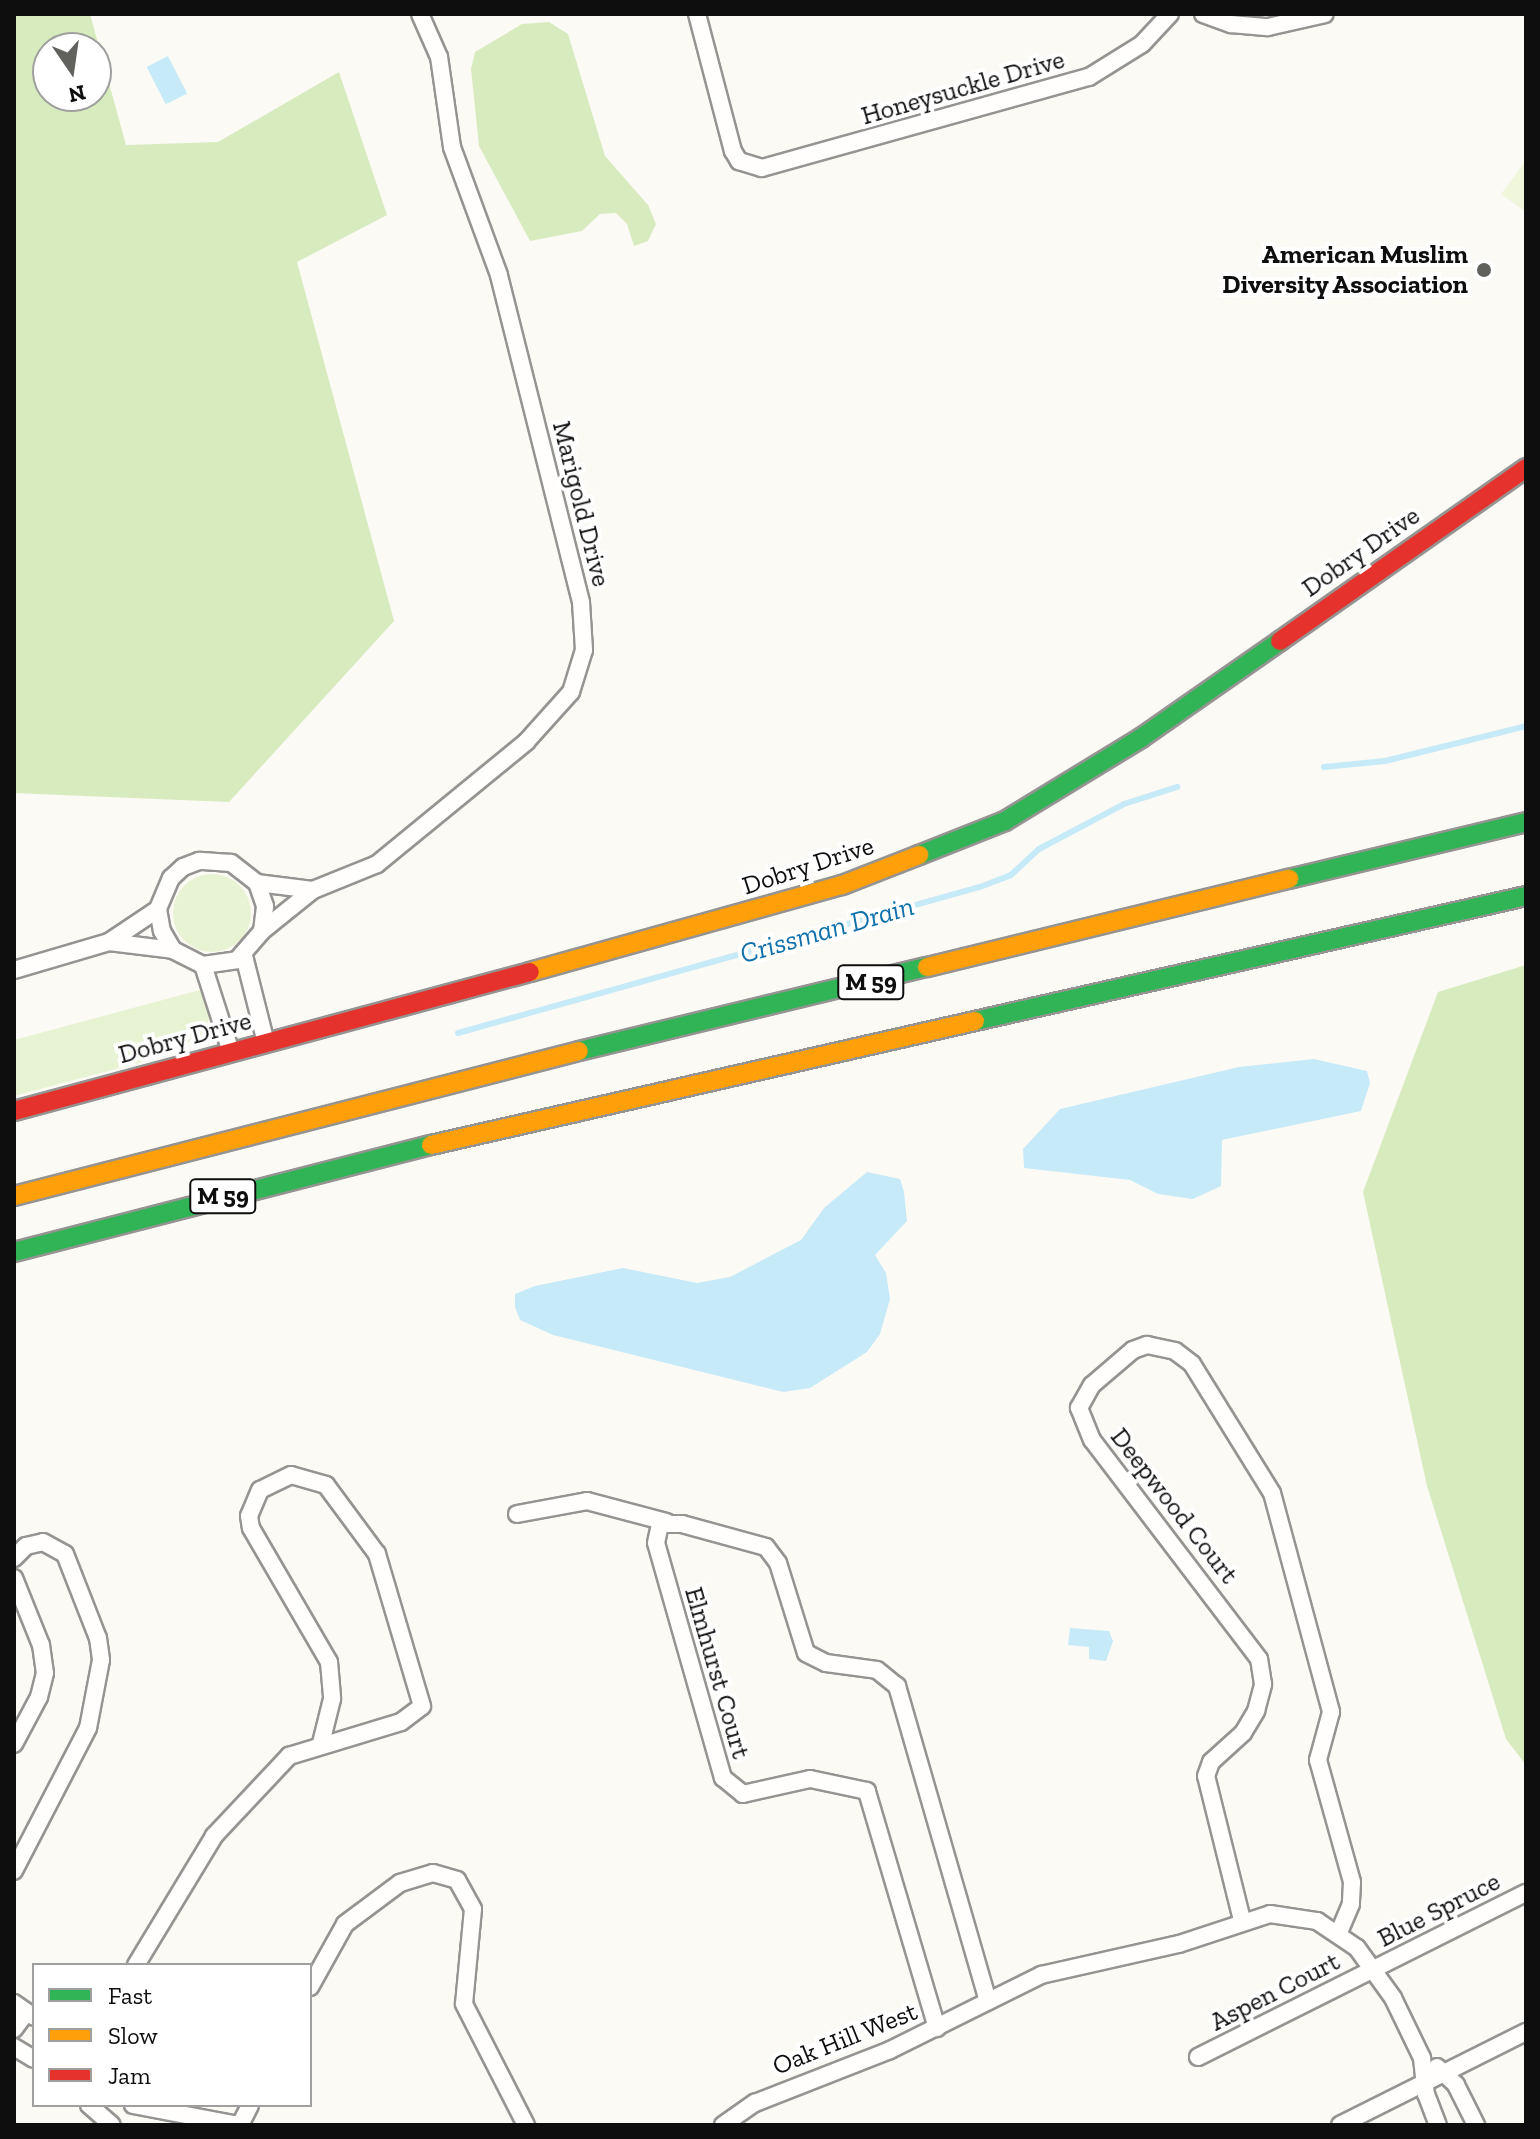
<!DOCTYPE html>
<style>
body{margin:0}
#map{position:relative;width:1540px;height:2139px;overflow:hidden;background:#fcfaf4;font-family:"Zilla Slab",serif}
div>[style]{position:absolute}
.green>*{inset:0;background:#e7f3d2}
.round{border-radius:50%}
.forest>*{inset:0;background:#d8ebbf}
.pitch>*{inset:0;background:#f0f6dc}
.water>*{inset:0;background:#c7eaf9;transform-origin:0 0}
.stream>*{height:6px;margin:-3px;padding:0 3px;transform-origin:3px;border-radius:3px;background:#c7eaf9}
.roads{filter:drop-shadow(2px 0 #959492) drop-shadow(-2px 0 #959492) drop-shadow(0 2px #959492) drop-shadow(0 -2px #959492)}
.street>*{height:16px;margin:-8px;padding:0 8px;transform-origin:8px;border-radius:8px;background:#fffefd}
.fast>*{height:18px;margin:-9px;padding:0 9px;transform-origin:9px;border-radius:9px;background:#30b455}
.slow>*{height:18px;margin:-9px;padding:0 9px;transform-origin:9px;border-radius:9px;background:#ff9f0a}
.jam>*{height:18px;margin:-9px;padding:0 9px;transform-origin:9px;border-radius:9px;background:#e5322d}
.dots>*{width:22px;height:22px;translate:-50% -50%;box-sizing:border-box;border:4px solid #fff;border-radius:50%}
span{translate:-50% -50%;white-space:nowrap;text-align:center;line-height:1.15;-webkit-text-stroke:8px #fff;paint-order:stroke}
.shield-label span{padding:2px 6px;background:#fff;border:2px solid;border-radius:6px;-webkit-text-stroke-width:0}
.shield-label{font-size:24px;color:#0e0e0e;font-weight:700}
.street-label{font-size:26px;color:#0e0e0e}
.poi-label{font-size:26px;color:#0e0e0e;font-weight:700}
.right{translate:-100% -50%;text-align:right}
.water-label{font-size:28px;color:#0e6faa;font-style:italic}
.frame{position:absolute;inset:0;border:16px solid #0e0e0e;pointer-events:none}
.legend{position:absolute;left:32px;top:1963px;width:280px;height:144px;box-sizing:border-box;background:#fff;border:2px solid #9f9f9f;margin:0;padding:10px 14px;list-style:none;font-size:24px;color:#0e0e0e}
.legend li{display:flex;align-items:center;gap:16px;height:40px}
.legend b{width:40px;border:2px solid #9f9f9f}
.north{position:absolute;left:32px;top:32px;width:80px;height:80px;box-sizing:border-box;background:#fff;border:2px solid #9f9f9f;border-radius:50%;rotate:167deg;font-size:22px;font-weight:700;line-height:32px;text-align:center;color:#0e0e0e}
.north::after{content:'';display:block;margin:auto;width:28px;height:36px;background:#61615e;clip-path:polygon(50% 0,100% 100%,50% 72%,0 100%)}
</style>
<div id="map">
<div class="green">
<div class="round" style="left:173px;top:874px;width:78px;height:78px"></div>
<div style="clip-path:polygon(200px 990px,212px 1013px,201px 1037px,142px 1062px,14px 1096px,14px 1040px)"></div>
</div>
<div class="forest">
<div style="clip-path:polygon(evenodd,14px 14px,90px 14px,126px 145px,218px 142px,339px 72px,387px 215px,297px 262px,394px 621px,229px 802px,14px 793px,14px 14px,48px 48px,96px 48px,96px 96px,48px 96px,48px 48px)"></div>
<div style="clip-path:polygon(549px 22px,568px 34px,605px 156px,648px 205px,656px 224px,648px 241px,634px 246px,627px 224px,616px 213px,600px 214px,582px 231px,530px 241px,479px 146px,471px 69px,475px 52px,522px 24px)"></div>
<div style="clip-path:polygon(1526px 965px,1526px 1765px,1506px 1739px,1427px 1486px,1363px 1192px,1438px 992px)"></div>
</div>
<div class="pitch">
<div style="clip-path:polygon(1526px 160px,1526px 212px,1501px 194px)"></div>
</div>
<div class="water">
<div style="left:168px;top:56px;width:42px;height:24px;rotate:63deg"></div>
<div style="clip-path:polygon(1314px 1059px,1367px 1071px,1370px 1083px,1361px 1111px,1222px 1140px,1221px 1186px,1193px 1199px,1158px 1194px,1130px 1180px,1024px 1168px,1023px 1149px,1060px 1109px,1239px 1067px)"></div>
<div style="clip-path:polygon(867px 1172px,900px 1179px,904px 1192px,907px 1221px,875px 1255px,886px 1273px,890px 1299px,880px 1334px,867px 1352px,810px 1388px,783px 1392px,553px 1335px,520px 1320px,515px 1307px,515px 1294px,535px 1286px,623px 1268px,697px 1283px,730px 1277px,801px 1240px,824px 1208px)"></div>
<div style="clip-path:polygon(1070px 1628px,1109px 1631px,1113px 1641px,1106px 1661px,1089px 1659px,1089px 1647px,1068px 1645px)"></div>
</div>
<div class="stream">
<div style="left:1324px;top:767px;width:61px;rotate:-5.6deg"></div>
<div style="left:1385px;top:761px;width:145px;rotate:-13.9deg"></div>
<div style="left:458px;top:1033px;width:542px;rotate:-15.63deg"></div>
<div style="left:980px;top:887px;width:33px;rotate:-21deg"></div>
<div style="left:1011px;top:875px;width:38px;rotate:-43deg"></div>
<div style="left:1039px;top:849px;width:96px;rotate:-27.9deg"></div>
<div style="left:1124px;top:804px;width:56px;rotate:-17.8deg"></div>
</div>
<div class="roads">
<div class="street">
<div style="left:697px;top:14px;width:142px;rotate:75.3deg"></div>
<div style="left:733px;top:151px;width:12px;rotate:59deg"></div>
<div style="left:739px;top:161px;width:24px;rotate:17deg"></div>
<div style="left:762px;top:168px;width:339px;rotate:-15.6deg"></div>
<div style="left:1089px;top:77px;width:62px;rotate:-31.9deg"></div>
<div style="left:1142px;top:44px;width:41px;rotate:-47deg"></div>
<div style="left:1203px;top:14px;width:30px;rotate:20deg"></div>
<div style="left:1231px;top:24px;width:37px;rotate:5deg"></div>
<div style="left:1268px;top:27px;width:58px;rotate:-12.8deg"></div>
<div style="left:257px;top:883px;width:56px;rotate:7.1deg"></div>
<div style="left:262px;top:931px;width:65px;rotate:-38.8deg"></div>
<div style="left:313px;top:890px;width:69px;rotate:-22.1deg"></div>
<div style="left:377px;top:864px;width:193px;rotate:-39.3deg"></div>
<div style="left:526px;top:742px;width:67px;rotate:-48deg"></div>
<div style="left:571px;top:692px;width:44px;rotate:-72.8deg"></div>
<div style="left:584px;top:650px;width:48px;rotate:-93.6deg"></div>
<div style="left:581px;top:602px;width:337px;rotate:-104.1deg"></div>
<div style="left:499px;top:275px;width:136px;rotate:-110.2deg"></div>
<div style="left:452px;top:147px;width:91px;rotate:-98.2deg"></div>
<div style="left:439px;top:57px;width:47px;rotate:-113.8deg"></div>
<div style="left:109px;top:942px;width:59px;rotate:-34deg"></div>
<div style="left:244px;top:956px;width:90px;rotate:75.8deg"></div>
<div style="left:203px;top:965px;width:91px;rotate:72.2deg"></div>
<div style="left:14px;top:970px;width:99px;rotate:-16.4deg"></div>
<div style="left:109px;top:942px;width:64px;rotate:7.1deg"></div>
<div style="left:173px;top:950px;width:34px;rotate:27deg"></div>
<div style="left:203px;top:965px;width:34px;rotate:-8deg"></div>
<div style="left:237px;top:960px;width:38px;rotate:-49deg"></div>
<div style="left:262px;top:931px;width:25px;rotate:-83deg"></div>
<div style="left:265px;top:906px;width:24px;rotate:-109deg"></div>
<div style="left:257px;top:883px;width:33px;rotate:-142deg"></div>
<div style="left:231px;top:863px;width:32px;rotate:-176deg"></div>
<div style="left:199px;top:861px;width:17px;rotate:159deg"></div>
<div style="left:183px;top:867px;width:16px;rotate:137deg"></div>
<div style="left:171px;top:878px;width:34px;rotate:113deg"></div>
<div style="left:158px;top:909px;width:22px;rotate:80deg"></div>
<div style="left:162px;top:931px;width:22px;rotate:60deg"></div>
<div style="left:517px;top:1514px;width:71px;rotate:-10.5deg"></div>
<div style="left:587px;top:1501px;width:82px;rotate:14.9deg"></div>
<div style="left:14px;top:1558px;width:17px;rotate:-45deg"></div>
<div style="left:26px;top:1546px;width:17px;rotate:-13deg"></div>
<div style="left:43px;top:1542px;width:25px;rotate:29deg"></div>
<div style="left:65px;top:1554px;width:90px;rotate:68.6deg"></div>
<div style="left:98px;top:1638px;width:22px;rotate:82deg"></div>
<div style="left:101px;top:1660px;width:69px;rotate:100.8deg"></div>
<div style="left:88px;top:1728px;width:161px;rotate:117.4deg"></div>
<div style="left:14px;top:1578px;width:72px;rotate:68.1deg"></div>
<div style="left:41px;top:1645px;width:28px;rotate:82deg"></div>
<div style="left:45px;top:1673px;width:25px;rotate:104deg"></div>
<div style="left:39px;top:1697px;width:53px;rotate:118deg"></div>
<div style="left:1242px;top:1920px;width:148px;rotate:-104deg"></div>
<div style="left:1206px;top:1776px;width:15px;rotate:-70deg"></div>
<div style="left:1211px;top:1762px;width:43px;rotate:-42.2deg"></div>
<div style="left:1243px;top:1733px;width:26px;rotate:-59deg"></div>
<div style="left:1256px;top:1711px;width:28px;rotate:-75deg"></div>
<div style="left:1263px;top:1684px;width:25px;rotate:-99deg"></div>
<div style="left:1259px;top:1659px;width:275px;rotate:-127.3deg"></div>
<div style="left:1092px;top:1440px;width:35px;rotate:-112deg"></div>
<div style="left:1079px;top:1408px;width:26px;rotate:-61deg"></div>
<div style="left:1092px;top:1385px;width:54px;rotate:-40.5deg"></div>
<div style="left:1133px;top:1350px;width:15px;rotate:-20deg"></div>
<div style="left:1147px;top:1345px;width:29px;rotate:12deg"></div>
<div style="left:1175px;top:1351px;width:21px;rotate:37deg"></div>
<div style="left:1192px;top:1364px;width:152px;rotate:58.2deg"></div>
<div style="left:1272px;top:1493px;width:227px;rotate:74.9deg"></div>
<div style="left:1331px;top:1712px;width:50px;rotate:105.2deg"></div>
<div style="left:1318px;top:1760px;width:127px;rotate:74.4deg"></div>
<div style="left:1352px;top:1882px;width:22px;rotate:93deg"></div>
<div style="left:1351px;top:1904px;width:30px;rotate:113deg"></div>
<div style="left:136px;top:1965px;width:151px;rotate:-58.8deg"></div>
<div style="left:214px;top:1836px;width:110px;rotate:-46.8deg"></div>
<div style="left:289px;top:1756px;width:117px;rotate:-16.9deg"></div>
<div style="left:401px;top:1722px;width:26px;rotate:-37deg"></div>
<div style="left:422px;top:1706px;width:159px;rotate:-106.5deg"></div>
<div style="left:377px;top:1554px;width:86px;rotate:-126.5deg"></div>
<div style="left:326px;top:1485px;width:36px;rotate:-164deg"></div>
<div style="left:291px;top:1475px;width:34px;rotate:154deg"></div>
<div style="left:260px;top:1490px;width:28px;rotate:113deg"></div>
<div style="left:249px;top:1516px;width:12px;rotate:81deg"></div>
<div style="left:251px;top:1528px;width:155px;rotate:59.8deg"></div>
<div style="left:329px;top:1662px;width:37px;rotate:85deg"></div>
<div style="left:332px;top:1699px;width:45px;rotate:104deg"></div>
<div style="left:310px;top:1987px;width:72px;rotate:-60.9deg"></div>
<div style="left:345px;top:1924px;width:69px;rotate:-36.7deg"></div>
<div style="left:400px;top:1883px;width:34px;rotate:-17deg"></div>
<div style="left:433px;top:1873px;width:25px;rotate:16deg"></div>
<div style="left:457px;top:1880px;width:33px;rotate:61deg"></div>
<div style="left:473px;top:1909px;width:95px;rotate:95.4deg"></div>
<div style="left:464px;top:2004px;width:136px;rotate:62.9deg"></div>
<div style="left:14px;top:2003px;width:24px;rotate:35deg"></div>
<div style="left:937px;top:2028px;width:247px;rotate:-106.5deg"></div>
<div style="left:867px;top:1791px;width:58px;rotate:-168.1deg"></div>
<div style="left:810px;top:1779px;width:69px;rotate:167.4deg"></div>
<div style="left:743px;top:1794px;width:26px;rotate:-141deg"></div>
<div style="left:723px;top:1778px;width:244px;rotate:-105.9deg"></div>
<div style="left:656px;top:1543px;width:19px;rotate:-78deg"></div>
<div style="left:660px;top:1524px;width:22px"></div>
<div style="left:682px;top:1524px;width:87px;rotate:15.3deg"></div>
<div style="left:766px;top:1547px;width:20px;rotate:53deg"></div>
<div style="left:778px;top:1563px;width:94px;rotate:72.7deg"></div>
<div style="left:806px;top:1653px;width:22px;rotate:27deg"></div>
<div style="left:826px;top:1663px;width:51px;rotate:7.8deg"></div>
<div style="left:877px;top:1670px;width:26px;rotate:39deg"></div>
<div style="left:897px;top:1686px;width:328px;rotate:73.9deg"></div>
<div style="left:14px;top:2029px;width:21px;rotate:-53deg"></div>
<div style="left:14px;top:2047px;width:23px;rotate:31deg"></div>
<div style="left:1198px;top:2057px;width:367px;rotate:-26.6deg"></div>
<div style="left:1437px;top:2067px;width:26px;rotate:43deg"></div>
<div style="left:1456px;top:2085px;width:45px;rotate:63.4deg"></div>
<div style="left:89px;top:2105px;width:30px;rotate:41deg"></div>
<div style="left:133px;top:2105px;width:108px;rotate:10.7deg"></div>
<div style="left:240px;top:2125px;width:22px;rotate:-63deg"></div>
<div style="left:723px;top:2125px;width:39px;rotate:-35deg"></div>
<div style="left:755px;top:2103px;width:145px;rotate:-21.4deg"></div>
<div style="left:890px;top:2050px;width:169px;rotate:-26.4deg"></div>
<div style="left:1041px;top:1975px;width:141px;rotate:-12.7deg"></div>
<div style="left:1179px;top:1944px;width:96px;rotate:-18.2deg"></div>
<div style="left:1270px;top:1914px;width:48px;rotate:8.5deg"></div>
<div style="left:1317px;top:1921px;width:48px;rotate:34deg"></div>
<div style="left:1357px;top:1948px;width:62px;rotate:54.2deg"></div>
<div style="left:1393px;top:1998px;width:67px;rotate:64.2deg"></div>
<div style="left:1422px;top:2058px;width:36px;rotate:84deg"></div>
<div style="left:1426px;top:2094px;width:33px;rotate:69deg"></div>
<div style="left:1340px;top:2125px;width:208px;rotate:-26.6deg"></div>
</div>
<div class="fast">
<div style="left:919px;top:855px;width:92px;rotate:-21.6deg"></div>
<div style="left:1005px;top:821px;width:159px;rotate:-31.4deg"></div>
<div style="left:1141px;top:738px;width:169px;rotate:-34.9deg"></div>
<div style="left:1289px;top:879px;width:244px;rotate:-13.5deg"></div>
<div style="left:975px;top:1021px;width:565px;rotate:-12.78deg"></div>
<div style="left:579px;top:1051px;width:358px;rotate:-13.6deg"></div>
<div style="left:14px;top:1252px;width:431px;rotate:-14.4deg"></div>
</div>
<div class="slow">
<div style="left:927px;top:967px;width:373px;rotate:-13.7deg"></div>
<div style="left:530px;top:972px;width:324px;rotate:-15.6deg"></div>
<div style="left:842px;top:885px;width:83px;rotate:-21.3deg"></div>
<div style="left:431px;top:1145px;width:558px;rotate:-12.84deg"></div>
<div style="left:14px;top:1196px;width:583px;rotate:-14.39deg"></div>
</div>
<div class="jam">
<div style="left:1280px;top:641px;width:301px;rotate:-35.1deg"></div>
<div style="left:14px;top:1111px;width:534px;rotate:-15.08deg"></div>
</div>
</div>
<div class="dots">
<div style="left:1484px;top:270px;background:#61615e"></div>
</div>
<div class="shield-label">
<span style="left:871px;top:982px">M 59</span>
<span style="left:223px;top:1196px">M 59</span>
</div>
<div class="street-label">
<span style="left:963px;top:88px;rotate:-16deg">Honeysuckle Drive</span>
<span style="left:581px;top:504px;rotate:76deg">Marigold Drive</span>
<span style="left:1361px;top:552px;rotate:-35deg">Dobry Drive</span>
<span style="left:808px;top:866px;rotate:-18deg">Dobry Drive</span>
<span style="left:185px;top:1038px;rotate:-15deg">Dobry Drive</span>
<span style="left:1174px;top:1506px;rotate:52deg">Deepwood Court</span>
<span style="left:717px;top:1673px;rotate:74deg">Elmhurst Court</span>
<span style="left:1439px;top:1910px;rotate:-27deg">Blue Spruce</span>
<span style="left:1275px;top:1992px;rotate:-27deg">Aspen Court</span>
<span style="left:845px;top:2039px;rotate:-22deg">Oak Hill West</span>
</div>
<div class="poi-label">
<span class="right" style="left:1468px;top:270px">American Muslim<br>Diversity Association</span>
</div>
<div class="water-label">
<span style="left:827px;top:930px;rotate:-16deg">Crissman Drain</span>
</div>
<div class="frame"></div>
<ul class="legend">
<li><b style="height:10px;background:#30b455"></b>Fast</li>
<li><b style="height:10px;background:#ff9f0a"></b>Slow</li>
<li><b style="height:10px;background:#e5322d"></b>Jam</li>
</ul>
<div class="north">N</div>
</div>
